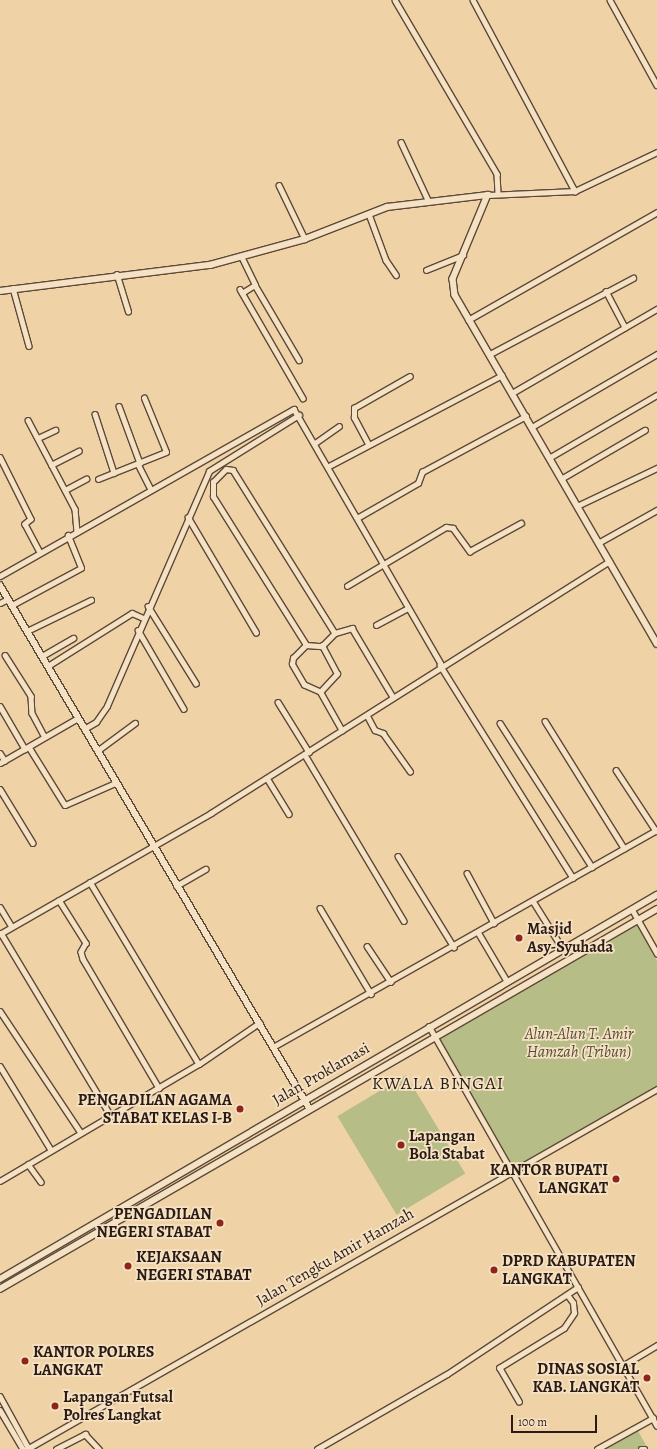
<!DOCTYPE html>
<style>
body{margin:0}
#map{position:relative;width:657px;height:1449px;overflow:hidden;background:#efd2a5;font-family:Alegreya,serif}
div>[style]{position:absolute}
.green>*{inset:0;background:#b7bd87;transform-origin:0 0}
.roads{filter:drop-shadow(1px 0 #5d4938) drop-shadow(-1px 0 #5d4938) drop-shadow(0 1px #5d4938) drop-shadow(0 -1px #5d4938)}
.minor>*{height:4.5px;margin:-2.25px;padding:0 2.25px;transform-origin:2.25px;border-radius:2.25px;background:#f5e2c4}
.tertiary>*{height:5.5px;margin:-2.75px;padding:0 2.75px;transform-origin:2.75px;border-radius:2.75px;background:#f5e2c4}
.dots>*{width:11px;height:11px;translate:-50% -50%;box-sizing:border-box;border:2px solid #f5e2c4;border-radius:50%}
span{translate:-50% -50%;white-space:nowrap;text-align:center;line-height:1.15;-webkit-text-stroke:3.5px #f5e2c4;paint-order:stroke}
.poi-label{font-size:16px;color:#2c1b14;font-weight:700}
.left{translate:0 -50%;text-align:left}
.right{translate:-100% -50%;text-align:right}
.park-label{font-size:16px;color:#564c36;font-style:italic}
.street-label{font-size:16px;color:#2c1b14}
.quarter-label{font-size:18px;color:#2c1b14;letter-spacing:1px}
.scale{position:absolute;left:511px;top:1415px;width:86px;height:18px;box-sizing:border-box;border:2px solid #2c1b14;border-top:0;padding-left:5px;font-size:12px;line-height:14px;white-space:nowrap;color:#2c1b14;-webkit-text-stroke:3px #f5e2c4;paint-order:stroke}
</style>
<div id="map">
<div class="green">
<div style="clip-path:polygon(635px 921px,657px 961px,657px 1088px,512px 1170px,437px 1035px)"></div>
<div style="left:406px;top:1075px;width:115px;height:80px;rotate:59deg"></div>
<div style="clip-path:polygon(637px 1429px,648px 1449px,601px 1449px)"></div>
</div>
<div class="roads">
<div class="minor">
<div style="left:395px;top:0;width:202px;rotate:59.6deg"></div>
<div style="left:497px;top:174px;width:19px;rotate:87deg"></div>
<div style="left:473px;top:0;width:217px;rotate:61.9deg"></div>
<div style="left:610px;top:0;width:97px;rotate:61.1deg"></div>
<div style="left:401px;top:142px;width:64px;rotate:65deg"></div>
<div style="left:279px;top:185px;width:60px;rotate:64.3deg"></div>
<div style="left:488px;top:195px;width:87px;rotate:-2.6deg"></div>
<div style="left:575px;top:191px;width:91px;rotate:-25.4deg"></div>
<div style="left:369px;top:214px;width:49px;rotate:69.7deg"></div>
<div style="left:386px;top:260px;width:18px;rotate:56deg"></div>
<div style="left:426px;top:270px;width:40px;rotate:-22deg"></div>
<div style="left:117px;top:274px;width:39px;rotate:73deg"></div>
<div style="left:255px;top:285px;width:87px;rotate:59.6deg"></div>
<div style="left:13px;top:288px;width:60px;rotate:74.6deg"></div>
<div style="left:240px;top:289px;width:126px;rotate:60deg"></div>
<div style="left:606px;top:291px;width:41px;rotate:62.2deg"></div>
<div style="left:242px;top:293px;width:15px;rotate:-32deg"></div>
<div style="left:255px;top:285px;width:30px;rotate:-116deg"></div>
<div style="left:468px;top:320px;width:218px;rotate:-29.7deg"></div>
<div style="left:490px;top:354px;width:162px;rotate:-28deg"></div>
<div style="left:512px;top:393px;width:168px;rotate:-30.1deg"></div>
<div style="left:119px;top:406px;width:61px;rotate:69.8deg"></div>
<div style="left:95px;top:414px;width:62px;rotate:72.1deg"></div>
<div style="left:28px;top:420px;width:101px;rotate:62.2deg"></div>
<div style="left:75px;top:509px;width:23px;rotate:85deg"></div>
<div style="left:532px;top:427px;width:145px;rotate:-30.3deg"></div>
<div style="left:38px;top:438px;width:19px;rotate:-25deg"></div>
<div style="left:315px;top:443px;width:29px;rotate:-35deg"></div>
<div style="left:368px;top:444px;width:30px;rotate:-118deg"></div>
<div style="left:354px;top:418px;width:10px;rotate:-90deg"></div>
<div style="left:354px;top:408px;width:64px;rotate:-29.7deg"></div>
<div style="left:0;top:457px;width:69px;rotate:63.4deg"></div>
<div style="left:31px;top:519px;width:8px;rotate:140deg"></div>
<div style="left:25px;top:524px;width:32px;rotate:62deg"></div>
<div style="left:549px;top:458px;width:125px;rotate:-30.3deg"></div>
<div style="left:138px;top:464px;width:29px;rotate:63deg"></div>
<div style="left:51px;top:465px;width:31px;rotate:-27deg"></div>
<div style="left:329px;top:466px;width:195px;rotate:-27.7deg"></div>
<div style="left:98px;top:479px;width:73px;rotate:-21.7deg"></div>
<div style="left:166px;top:452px;width:58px;rotate:-112.2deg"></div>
<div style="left:561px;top:479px;width:97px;rotate:-30.3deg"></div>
<div style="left:65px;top:490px;width:24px;rotate:-28deg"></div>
<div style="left:577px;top:506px;width:89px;rotate:-25.4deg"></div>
<div style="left:188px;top:517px;width:134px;rotate:59.4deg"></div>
<div style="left:357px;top:518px;width:70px;rotate:-29.8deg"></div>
<div style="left:418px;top:483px;width:12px;rotate:-70deg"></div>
<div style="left:422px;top:472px;width:118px;rotate:-28.3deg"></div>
<div style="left:598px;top:543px;width:68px;rotate:-29.2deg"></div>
<div style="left:0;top:576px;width:338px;rotate:-29.6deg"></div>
<div style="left:294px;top:409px;width:294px;rotate:60deg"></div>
<div style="left:347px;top:586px;width:115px;rotate:-30.8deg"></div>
<div style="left:446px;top:527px;width:7px;rotate:8deg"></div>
<div style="left:453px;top:528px;width:29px;rotate:54deg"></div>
<div style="left:470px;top:551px;width:58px;rotate:-28.8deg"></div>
<div style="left:0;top:603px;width:9px;rotate:-27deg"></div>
<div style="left:12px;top:605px;width:78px;rotate:-28.2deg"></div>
<div style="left:81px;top:568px;width:35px;rotate:-112deg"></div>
<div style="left:148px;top:606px;width:91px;rotate:58.1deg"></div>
<div style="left:376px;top:625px;width:36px;rotate:-28deg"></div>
<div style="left:138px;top:630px;width:91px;rotate:59.8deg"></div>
<div style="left:27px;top:631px;width:71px;rotate:-25.8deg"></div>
<div style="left:306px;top:645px;width:175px;rotate:-122.1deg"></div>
<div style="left:213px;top:497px;width:15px;rotate:-90deg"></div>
<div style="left:213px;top:482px;width:18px;rotate:-45deg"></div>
<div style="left:226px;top:469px;width:7px;rotate:8deg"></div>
<div style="left:233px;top:470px;width:192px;rotate:58deg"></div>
<div style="left:5px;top:655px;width:49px;rotate:57.6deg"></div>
<div style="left:31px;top:696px;width:17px;rotate:87deg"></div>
<div style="left:32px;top:713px;width:27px;rotate:62deg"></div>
<div style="left:42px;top:656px;width:36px;rotate:-30deg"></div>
<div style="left:440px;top:665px;width:251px;rotate:58deg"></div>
<div style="left:48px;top:666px;width:99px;rotate:-32.2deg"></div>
<div style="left:132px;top:613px;width:12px;rotate:24deg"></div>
<div style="left:320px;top:692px;width:25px;rotate:-47deg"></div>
<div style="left:337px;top:674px;width:32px;rotate:-118deg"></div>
<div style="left:278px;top:702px;width:59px;rotate:58.2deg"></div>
<div style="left:0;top:706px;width:50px;rotate:59.8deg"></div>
<div style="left:367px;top:715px;width:17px;rotate:62deg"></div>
<div style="left:375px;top:730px;width:9px;rotate:21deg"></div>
<div style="left:383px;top:733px;width:47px;rotate:54.6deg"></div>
<div style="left:545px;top:721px;width:150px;rotate:58.1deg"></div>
<div style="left:500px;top:723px;width:171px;rotate:57.4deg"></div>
<div style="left:84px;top:729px;width:14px;rotate:-30deg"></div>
<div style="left:96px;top:722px;width:19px;rotate:-55deg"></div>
<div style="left:107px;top:706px;width:256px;rotate:-66.5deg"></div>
<div style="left:209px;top:471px;width:106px;rotate:-31.9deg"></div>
<div style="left:342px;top:731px;width:45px;rotate:-119.4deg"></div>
<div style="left:320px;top:692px;width:17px;rotate:-156deg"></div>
<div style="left:304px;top:685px;width:24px;rotate:-120deg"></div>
<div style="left:292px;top:664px;width:6px;rotate:-81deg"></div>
<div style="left:293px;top:658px;width:18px;rotate:-45deg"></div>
<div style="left:306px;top:645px;width:16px;rotate:4deg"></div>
<div style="left:322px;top:646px;width:18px;rotate:-45deg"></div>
<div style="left:335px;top:633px;width:18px;rotate:-16deg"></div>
<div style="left:352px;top:628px;width:80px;rotate:59.3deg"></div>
<div style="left:29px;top:747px;width:68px;rotate:58.2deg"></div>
<div style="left:65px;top:805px;width:55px;rotate:-23.7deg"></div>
<div style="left:97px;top:751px;width:47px;rotate:-36.4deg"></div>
<div style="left:0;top:753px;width:9px;rotate:58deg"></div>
<div style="left:305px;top:755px;width:193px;rotate:59.2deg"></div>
<div style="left:0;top:763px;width:90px;rotate:-30deg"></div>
<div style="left:616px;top:770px;width:73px;rotate:56.7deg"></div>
<div style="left:267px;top:778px;width:42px;rotate:58.6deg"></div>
<div style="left:0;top:789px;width:63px;rotate:58.6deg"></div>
<div style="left:398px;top:856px;width:107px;rotate:58.4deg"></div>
<div style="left:467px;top:873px;width:57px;rotate:61.6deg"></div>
<div style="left:90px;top:882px;width:212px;rotate:59.1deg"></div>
<div style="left:176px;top:886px;width:34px;rotate:-30deg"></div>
<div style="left:59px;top:900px;width:51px;rotate:57.9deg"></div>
<div style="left:86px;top:943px;width:10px;rotate:119deg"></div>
<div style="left:81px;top:952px;width:7px;rotate:74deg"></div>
<div style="left:83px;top:959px;width:150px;rotate:59.5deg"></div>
<div style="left:533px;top:901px;width:57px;rotate:58deg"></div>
<div style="left:0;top:907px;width:23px;rotate:59deg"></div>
<div style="left:320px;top:908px;width:100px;rotate:59.3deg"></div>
<div style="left:632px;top:909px;width:51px;rotate:60.4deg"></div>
<div style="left:478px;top:932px;width:57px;rotate:59.4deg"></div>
<div style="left:1px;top:933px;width:214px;rotate:59deg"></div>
<div style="left:0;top:934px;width:243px;rotate:-29.8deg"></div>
<div style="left:211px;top:813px;width:471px;rotate:-32.3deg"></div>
<div style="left:367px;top:946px;width:43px;rotate:56.3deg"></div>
<div style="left:0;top:1011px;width:146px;rotate:56.4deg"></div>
<div style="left:429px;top:1026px;width:460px;rotate:60.3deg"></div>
<div style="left:273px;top:1047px;width:441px;rotate:-29.5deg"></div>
<div style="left:0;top:1066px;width:98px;rotate:58.7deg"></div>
<div style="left:28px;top:1164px;width:22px;rotate:54deg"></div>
<div style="left:0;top:1181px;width:231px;rotate:-30.5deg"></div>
<div style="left:199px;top:1064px;width:73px;rotate:-34.3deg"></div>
<div style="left:624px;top:1365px;width:39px;rotate:-31deg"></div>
<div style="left:0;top:1396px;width:60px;rotate:61.3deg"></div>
<div style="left:519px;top:1402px;width:39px;rotate:-120deg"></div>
<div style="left:499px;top:1368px;width:76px;rotate:-31.6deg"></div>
<div style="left:564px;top:1328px;width:18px;rotate:-56deg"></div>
<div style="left:574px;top:1313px;width:10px;rotate:-96deg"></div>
<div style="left:573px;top:1303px;width:9px;rotate:-126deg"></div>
<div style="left:0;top:1410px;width:45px;rotate:59.5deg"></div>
<div style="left:27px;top:1449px;width:726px;rotate:-29.74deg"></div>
<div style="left:56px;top:1449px;width:33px;rotate:-27deg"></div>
<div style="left:85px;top:1434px;width:21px;rotate:47deg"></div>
<div style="left:317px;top:1449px;width:150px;rotate:-30deg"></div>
<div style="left:447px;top:1374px;width:157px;rotate:-33.6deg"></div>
<div style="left:597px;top:1449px;width:64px;rotate:-29deg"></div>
<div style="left:641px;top:1449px;width:4px"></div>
</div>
<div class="tertiary">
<div style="left:0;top:291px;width:212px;rotate:-7.1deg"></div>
<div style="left:210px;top:265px;width:98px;rotate:-15.3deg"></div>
<div style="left:305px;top:239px;width:88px;rotate:-21.3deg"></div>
<div style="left:387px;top:207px;width:102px;rotate:-6.8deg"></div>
<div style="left:488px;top:195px;width:91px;rotate:112.6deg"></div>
<div style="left:453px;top:279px;width:16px;rotate:83deg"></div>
<div style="left:455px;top:295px;width:403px;rotate:59.9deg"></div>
<div style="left:0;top:585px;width:609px;rotate:59.39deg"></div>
<div style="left:0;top:1279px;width:761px;rotate:-30.31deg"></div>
<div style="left:0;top:1289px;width:759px;rotate:-30.04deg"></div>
</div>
</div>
<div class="dots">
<div style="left:519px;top:938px;background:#8f2418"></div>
<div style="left:240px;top:1109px;background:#8f2418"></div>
<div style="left:401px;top:1145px;background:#8f2418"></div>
<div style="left:616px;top:1179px;background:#8f2418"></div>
<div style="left:220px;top:1223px;background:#8f2418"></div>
<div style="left:128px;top:1266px;background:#8f2418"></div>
<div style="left:494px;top:1270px;background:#8f2418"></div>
<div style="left:25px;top:1361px;background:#8f2418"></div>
<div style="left:647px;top:1378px;background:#8f2418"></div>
<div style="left:55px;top:1406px;background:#8f2418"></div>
</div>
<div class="poi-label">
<span class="left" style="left:527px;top:938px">Masjid<br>Asy-Syuhada</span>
<span class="right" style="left:232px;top:1109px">PENGADILAN AGAMA<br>STABAT KELAS I-B</span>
<span class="left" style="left:409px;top:1145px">Lapangan<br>Bola Stabat</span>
<span class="right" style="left:608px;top:1179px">KANTOR BUPATI<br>LANGKAT</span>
<span class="right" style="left:212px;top:1223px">PENGADILAN<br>NEGERI STABAT</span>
<span class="left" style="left:136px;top:1266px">KEJAKSAAN<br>NEGERI STABAT</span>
<span class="left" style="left:502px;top:1270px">DPRD KABUPATEN<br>LANGKAT</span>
<span class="left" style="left:33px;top:1361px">KANTOR POLRES<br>LANGKAT</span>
<span class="right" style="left:639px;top:1378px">DINAS SOSIAL<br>KAB. LANGKAT</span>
<span class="left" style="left:63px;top:1406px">Lapangan Futsal<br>Polres Langkat</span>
</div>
<div class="park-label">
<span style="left:579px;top:1043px">Alun-Alun T. Amir<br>Hamzah (Tribun)</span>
</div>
<div class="street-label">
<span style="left:321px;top:1074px;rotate:-30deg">Jalan Proklamasi</span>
<span style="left:335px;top:1257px;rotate:-30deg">Jalan Tengku Amir Hamzah</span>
</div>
<div class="quarter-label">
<span style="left:438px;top:1083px">KWALA BINGAI</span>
</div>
<div class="scale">100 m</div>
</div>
